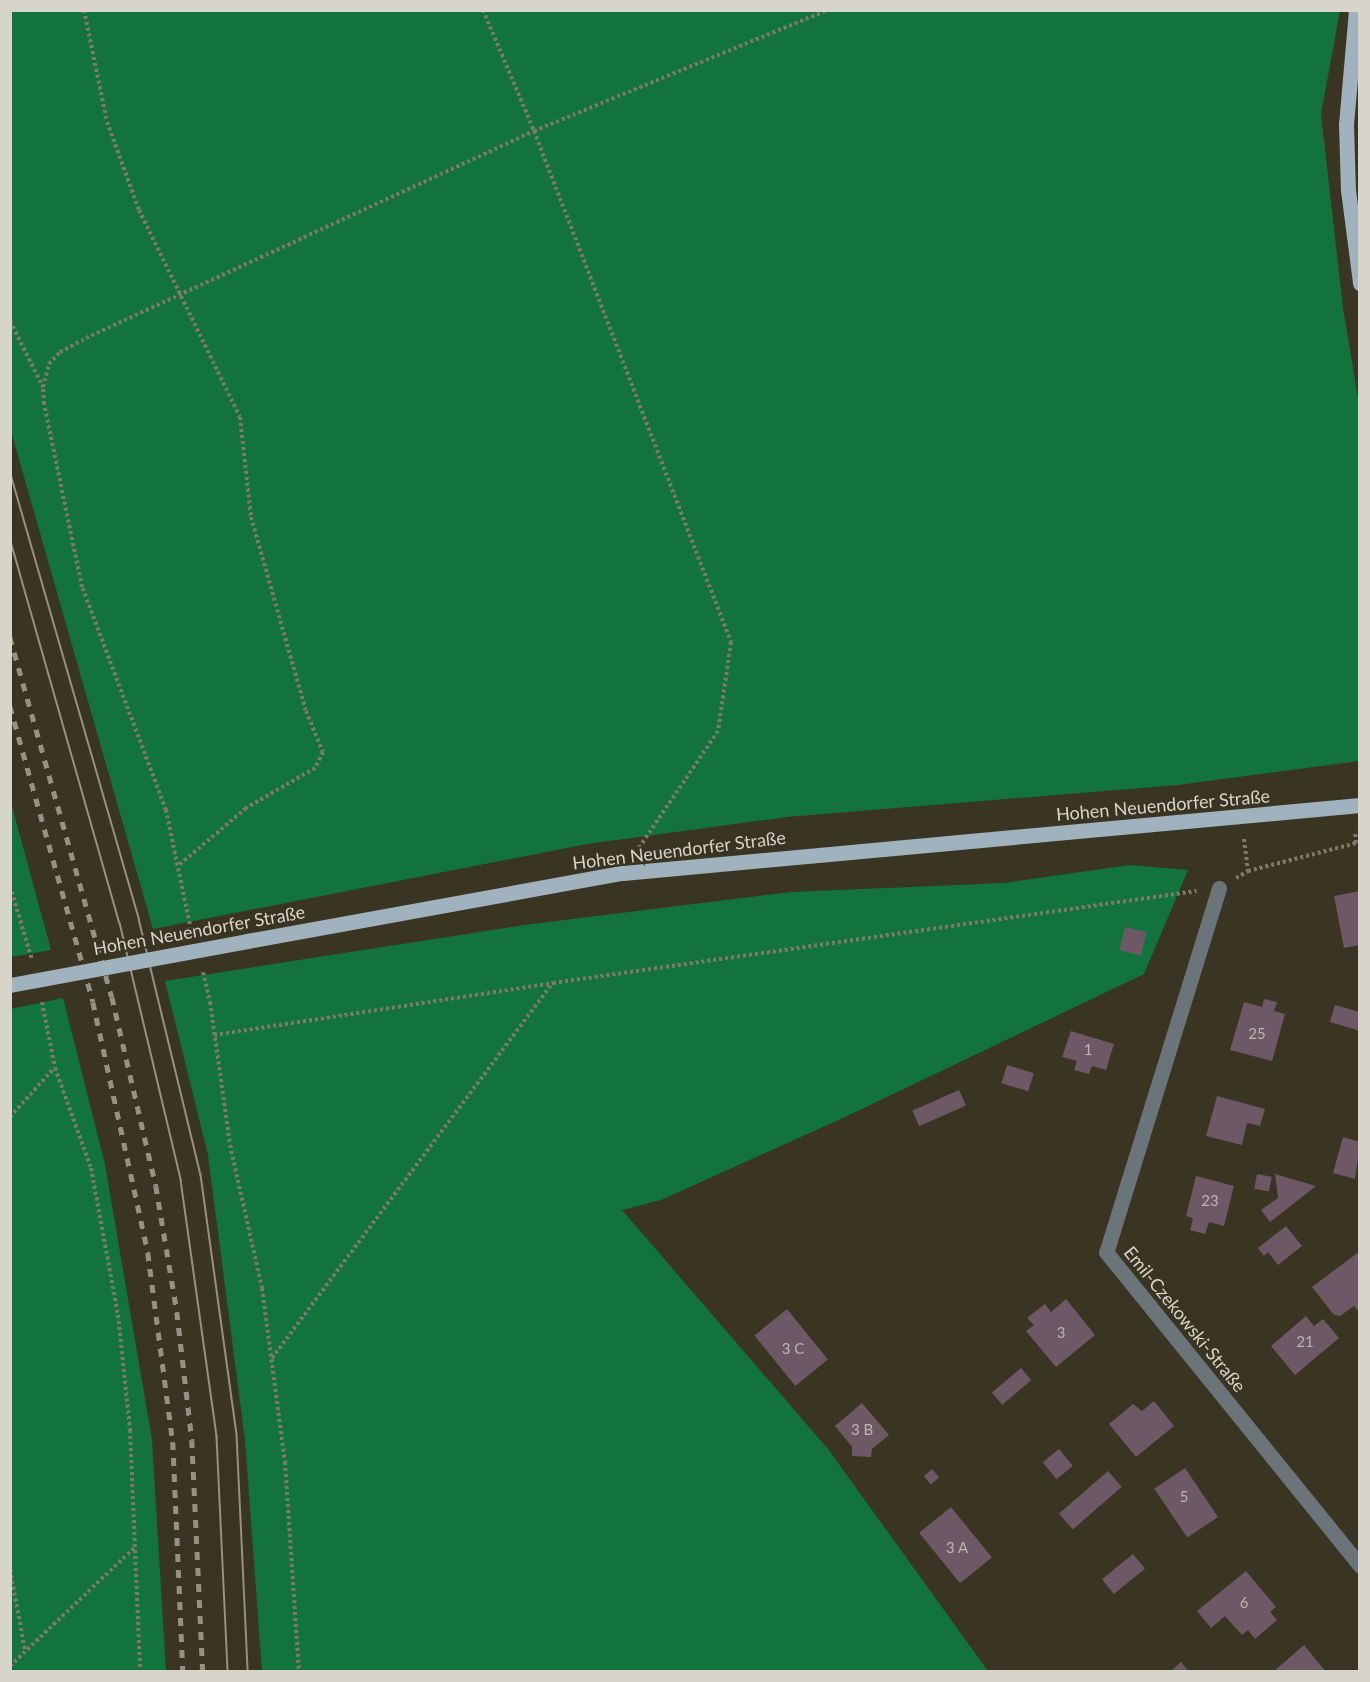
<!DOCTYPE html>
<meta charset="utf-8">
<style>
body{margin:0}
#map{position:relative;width:1370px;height:1682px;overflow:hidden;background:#3a3423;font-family:Lato,sans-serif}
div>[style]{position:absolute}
.forest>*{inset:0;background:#12733d}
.building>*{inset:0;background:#6c5965;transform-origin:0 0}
.path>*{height:4px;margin-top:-2px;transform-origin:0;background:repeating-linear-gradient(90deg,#7e7a6b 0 3px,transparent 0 6px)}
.minor>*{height:15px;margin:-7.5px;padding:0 7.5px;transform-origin:7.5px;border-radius:7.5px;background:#6b7479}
.major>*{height:15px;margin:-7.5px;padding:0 7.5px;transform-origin:7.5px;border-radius:7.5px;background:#a0b2bd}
.tram>*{height:1.5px;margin:-0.75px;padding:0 0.75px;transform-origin:0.75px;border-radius:0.75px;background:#969184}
.rail>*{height:4.5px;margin-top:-2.25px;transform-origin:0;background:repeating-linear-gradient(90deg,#969184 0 8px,transparent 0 16px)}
.major-bridge>*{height:15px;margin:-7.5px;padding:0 7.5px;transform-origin:7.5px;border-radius:7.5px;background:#a0b2bd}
span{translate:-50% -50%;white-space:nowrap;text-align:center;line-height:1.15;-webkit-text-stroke:4.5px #3a3423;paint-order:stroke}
.number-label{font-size:15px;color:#bcb5b0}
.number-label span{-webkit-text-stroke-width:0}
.street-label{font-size:18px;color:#d7d4c9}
.frame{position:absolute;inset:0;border:12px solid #d7d4c9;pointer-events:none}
</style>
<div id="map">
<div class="forest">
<div style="clip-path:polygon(11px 10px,1340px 11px,1321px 114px,1343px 308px,1359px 404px,1359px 761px,1178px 785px,787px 817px,587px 844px,153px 929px,11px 431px)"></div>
<div style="clip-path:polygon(10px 799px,51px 950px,11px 957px,10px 957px)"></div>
<div style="clip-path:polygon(1130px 865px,1188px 870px,1144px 974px,845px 1117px,661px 1200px,622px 1210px,828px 1449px,988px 1671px,262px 1671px,245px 1440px,208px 1155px,165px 981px,524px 925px,791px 892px,1004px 883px)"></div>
<div style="clip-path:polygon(63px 998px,105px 1164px,152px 1440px,166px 1671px,11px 1671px,11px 1009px)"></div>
</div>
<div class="building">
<div style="clip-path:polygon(1360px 891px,1360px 945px,1344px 948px,1334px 896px)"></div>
<div style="left:1125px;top:927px;width:22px;height:24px;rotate:13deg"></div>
<div style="clip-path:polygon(1264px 999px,1277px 1002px,1274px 1011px,1285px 1014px,1272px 1061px,1230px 1050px,1244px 1002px,1262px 1007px)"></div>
<div style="clip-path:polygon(1335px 1005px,1360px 1012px,1360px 1031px,1330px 1022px)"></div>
<div style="clip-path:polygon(1071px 1031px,1114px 1044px,1106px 1070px,1092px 1066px,1089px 1074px,1074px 1070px,1077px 1061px,1062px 1057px)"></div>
<div style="left:1007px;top:1065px;width:28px;height:19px;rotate:17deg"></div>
<div style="left:959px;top:1090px;width:17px;height:51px;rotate:66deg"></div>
<div style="clip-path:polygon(1217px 1096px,1265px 1109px,1260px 1126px,1247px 1123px,1242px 1145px,1206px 1136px)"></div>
<div style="clip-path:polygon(1343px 1137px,1360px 1142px,1355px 1179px,1333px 1173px)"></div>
<div style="left:1257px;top:1174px;width:15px;height:15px;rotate:11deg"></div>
<div style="clip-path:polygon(1275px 1174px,1316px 1186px,1270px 1222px,1261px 1210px,1278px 1198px)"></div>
<div style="clip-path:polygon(1196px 1176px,1234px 1186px,1224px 1226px,1209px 1222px,1205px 1234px,1190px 1230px,1193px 1218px,1186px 1216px)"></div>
<div style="clip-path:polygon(1286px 1226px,1302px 1246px,1278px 1265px,1268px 1252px,1264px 1256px,1258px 1248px)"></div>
<div style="clip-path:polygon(1360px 1251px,1360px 1313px,1354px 1306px,1340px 1316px,1334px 1315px,1312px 1287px)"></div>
<div style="clip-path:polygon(1066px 1299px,1095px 1335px,1056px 1367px,1026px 1331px,1034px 1325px,1027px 1318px,1045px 1304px,1051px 1312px)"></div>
<div style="left:787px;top:1309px;width:65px;height:42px;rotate:51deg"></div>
<div style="clip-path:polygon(1306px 1316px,1314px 1326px,1323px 1319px,1339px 1338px,1295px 1375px,1271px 1346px)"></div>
<div style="left:1021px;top:1368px;width:16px;height:38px;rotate:50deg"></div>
<div style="clip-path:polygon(1154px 1401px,1174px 1426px,1136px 1457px,1109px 1424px,1133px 1404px,1142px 1411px)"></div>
<div style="clip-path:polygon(862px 1403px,889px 1435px,872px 1449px,871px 1457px,852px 1456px,852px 1447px,835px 1426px)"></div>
<div style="left:1059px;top:1449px;width:22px;height:21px;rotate:51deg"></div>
<div style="left:1185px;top:1468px;width:59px;height:37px;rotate:56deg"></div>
<div style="left:932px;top:1469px;width:11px;height:11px;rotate:49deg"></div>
<div style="left:1108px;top:1471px;width:21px;height:65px;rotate:49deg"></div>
<div style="left:951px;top:1507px;width:65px;height:41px;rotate:51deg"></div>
<div style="left:1133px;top:1554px;width:19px;height:40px;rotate:51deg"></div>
<div style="clip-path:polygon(1246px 1571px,1276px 1607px,1270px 1612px,1277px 1620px,1255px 1639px,1248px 1630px,1242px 1635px,1225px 1616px,1211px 1628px,1197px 1611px)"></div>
<div style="clip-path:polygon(1304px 1645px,1326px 1672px,1273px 1672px)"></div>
<div style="clip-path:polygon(1181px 1662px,1189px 1672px,1170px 1672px)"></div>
</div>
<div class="path">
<div style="left:84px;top:10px;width:114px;rotate:78.4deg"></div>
<div style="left:107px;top:122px;width:94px;rotate:70deg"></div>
<div style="left:139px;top:210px;width:230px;rotate:64deg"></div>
<div style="left:240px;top:417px;width:101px;rotate:83.7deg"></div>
<div style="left:251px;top:517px;width:202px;rotate:74.2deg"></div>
<div style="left:306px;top:711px;width:44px;rotate:67.5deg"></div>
<div style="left:323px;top:752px;width:18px;rotate:117deg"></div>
<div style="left:315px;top:768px;width:80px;rotate:149.9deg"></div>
<div style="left:246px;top:808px;width:88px;rotate:139.6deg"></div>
<div style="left:483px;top:10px;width:131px;rotate:67.1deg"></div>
<div style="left:534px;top:131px;width:548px;rotate:68.92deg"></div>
<div style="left:731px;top:642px;width:90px;rotate:98.3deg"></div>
<div style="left:718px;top:731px;width:143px;rotate:124.1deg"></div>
<div style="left:10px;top:321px;width:74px;rotate:63.4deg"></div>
<div style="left:1244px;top:839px;width:32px;rotate:83deg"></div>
<div style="left:1236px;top:878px;width:14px;rotate:-30deg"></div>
<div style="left:1248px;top:871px;width:112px;rotate:-14.5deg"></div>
<div style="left:1356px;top:843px;width:12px;rotate:-95deg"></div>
<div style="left:10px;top:886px;width:77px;rotate:73.4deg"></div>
<div style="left:191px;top:930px;width:123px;rotate:-101.8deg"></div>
<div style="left:166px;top:810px;width:238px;rotate:-110.6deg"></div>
<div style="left:82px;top:587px;width:187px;rotate:-101.7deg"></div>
<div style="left:44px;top:404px;width:17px;rotate:-93deg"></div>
<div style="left:43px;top:387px;width:24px;rotate:-75deg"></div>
<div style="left:49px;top:364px;width:16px;rotate:-47deg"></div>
<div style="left:60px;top:352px;width:30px;rotate:-28deg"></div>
<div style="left:86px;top:338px;width:494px;rotate:-24.8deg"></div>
<div style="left:534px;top:131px;width:318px;rotate:-22.4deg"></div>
<div style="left:203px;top:972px;width:31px;rotate:77deg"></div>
<div style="left:210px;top:1002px;width:144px;rotate:82deg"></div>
<div style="left:230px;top:1145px;width:147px;rotate:77.4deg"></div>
<div style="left:262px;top:1288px;width:176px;rotate:82.5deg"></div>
<div style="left:285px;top:1462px;width:210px;rotate:86.2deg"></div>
<div style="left:42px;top:1002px;width:67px;rotate:78.9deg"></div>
<div style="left:55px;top:1068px;width:106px;rotate:70.2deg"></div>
<div style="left:91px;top:1168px;width:149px;rotate:79.6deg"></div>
<div style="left:118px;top:1315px;width:116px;rotate:84deg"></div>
<div style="left:130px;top:1430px;width:242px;rotate:87.6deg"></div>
<div style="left:214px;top:1035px;width:343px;rotate:-8.7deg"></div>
<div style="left:10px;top:1117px;width:66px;rotate:-48.1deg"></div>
<div style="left:272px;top:1358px;width:469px;rotate:-53.2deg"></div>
<div style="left:553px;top:983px;width:650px;rotate:-8.14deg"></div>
<div style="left:10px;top:1569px;width:83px;rotate:79.6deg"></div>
<div style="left:10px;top:1666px;width:171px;rotate:-43.6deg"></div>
</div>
<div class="minor">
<div style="left:1219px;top:888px;width:381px;rotate:107.2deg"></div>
<div style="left:1106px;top:1252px;width:404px;rotate:51deg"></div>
</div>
<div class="major">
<div style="left:1356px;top:10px;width:114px;rotate:95deg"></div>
<div style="left:1346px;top:124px;width:66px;rotate:88.3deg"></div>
<div style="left:1348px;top:190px;width:94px;rotate:82.6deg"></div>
<div style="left:247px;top:941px;width:382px;rotate:-10.3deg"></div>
<div style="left:623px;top:873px;width:740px;rotate:-5.27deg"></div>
</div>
<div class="tram">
<div style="left:10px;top:471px;width:466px;rotate:73.9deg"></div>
<div style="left:139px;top:919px;width:263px;rotate:76.4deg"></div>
<div style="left:201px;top:1175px;width:262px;rotate:82.1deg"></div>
<div style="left:237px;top:1435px;width:237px;rotate:87.3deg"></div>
<div style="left:10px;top:538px;width:400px;rotate:74.1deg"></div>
<div style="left:120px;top:923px;width:264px;rotate:76.6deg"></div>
<div style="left:181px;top:1180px;width:260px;rotate:82deg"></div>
<div style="left:217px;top:1437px;width:235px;rotate:87.3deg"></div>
</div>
<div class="rail">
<div style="left:10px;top:637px;width:374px;rotate:74.2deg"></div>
<div style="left:112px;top:997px;width:194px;rotate:76.9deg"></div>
<div style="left:156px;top:1186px;width:128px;rotate:80.5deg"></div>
<div style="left:177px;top:1312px;width:129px;rotate:83.3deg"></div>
<div style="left:192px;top:1440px;width:232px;rotate:87.3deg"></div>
<div style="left:10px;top:706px;width:307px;rotate:74.3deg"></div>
<div style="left:93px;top:1002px;width:257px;rotate:77.6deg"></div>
<div style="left:148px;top:1253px;width:191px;rotate:82.5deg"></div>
<div style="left:173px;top:1442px;width:230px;rotate:87.5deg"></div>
</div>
<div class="major-bridge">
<div style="left:10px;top:985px;width:241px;rotate:-10.5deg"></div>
</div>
<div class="number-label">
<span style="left:1257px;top:1034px">25</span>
<span style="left:1088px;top:1050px">1</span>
<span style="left:1210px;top:1201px">23</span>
<span style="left:1061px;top:1333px">3</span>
<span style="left:1305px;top:1342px">21</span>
<span style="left:793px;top:1349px">3 C</span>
<span style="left:862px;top:1430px">3 B</span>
<span style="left:1184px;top:1497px">5</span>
<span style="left:957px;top:1548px">3 A</span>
<span style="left:1244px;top:1603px">6</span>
</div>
<div class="street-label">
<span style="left:1163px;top:805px;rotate:-5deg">Hohen Neuendorfer Straße</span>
<span style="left:679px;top:850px;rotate:-7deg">Hohen Neuendorfer Straße</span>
<span style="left:199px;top:930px;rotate:-10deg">Hohen Neuendorfer Straße</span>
<span style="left:1185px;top:1319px;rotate:51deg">Emil-Czekowski-Straße</span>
</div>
<div class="frame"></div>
</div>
